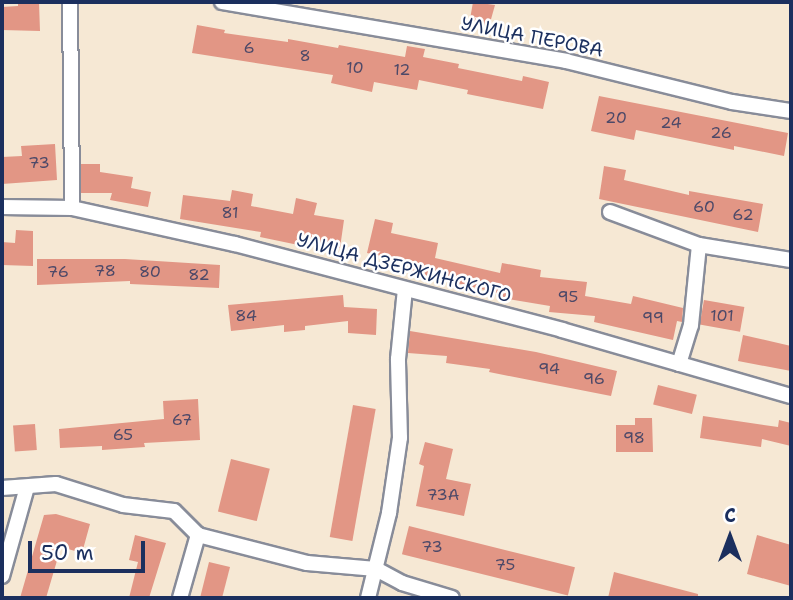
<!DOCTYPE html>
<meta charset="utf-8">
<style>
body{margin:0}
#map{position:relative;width:793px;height:600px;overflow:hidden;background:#f6e8d4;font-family:"Shantell Sans",sans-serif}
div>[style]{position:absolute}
.building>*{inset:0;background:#e29685;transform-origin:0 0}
.roads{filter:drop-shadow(2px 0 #888c99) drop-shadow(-2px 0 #888c99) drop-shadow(0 2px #888c99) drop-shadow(0 -2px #888c99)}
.street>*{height:14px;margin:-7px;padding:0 7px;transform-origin:7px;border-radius:7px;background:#fff}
span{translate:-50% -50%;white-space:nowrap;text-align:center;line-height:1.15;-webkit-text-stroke:5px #fff;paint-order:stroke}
.number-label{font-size:16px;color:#4d4968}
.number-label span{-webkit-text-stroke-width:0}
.street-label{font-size:19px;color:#1b2f5e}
.frame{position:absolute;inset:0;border:4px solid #1b2f5e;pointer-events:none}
.north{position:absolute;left:695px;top:502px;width:70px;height:70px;-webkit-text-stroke:5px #fff;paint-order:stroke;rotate:0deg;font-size:19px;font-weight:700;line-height:28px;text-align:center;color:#1b2f5e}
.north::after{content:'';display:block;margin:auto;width:24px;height:32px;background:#1b2f5e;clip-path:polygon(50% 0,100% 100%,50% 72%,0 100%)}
.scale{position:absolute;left:28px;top:541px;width:117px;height:32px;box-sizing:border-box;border:4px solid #1b2f5e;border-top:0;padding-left:9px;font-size:21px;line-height:24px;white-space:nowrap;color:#1b2f5e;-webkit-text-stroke:5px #fff;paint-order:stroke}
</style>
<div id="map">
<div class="building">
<div style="clip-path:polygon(18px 2px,39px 2px,40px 31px,2px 30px,2px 7px,18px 6px)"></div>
<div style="clip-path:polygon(473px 2px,495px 5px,488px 30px,469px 25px)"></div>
<div style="clip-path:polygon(197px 25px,225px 30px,224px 33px,288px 42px,288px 39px,338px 48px,339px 45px,405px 57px,407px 46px,425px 49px,423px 57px,459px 64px,458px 68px,522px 81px,523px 76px,549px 82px,543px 109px,467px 94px,468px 90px,419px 80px,417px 90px,374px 82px,372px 92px,331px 83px,333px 75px,192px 53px)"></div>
<div style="clip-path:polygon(599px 96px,788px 133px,784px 156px,734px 146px,734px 150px,636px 130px,634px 140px,591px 131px)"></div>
<div style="clip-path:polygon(55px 144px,57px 180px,2px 184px,2px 157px,22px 156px,21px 146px)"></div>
<div style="clip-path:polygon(81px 164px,100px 164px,100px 172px,133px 177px,131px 188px,151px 192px,148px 207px,110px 200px,112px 193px,81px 193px)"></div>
<div style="clip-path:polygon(604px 166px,626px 170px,624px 180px,689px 195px,689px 191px,763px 204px,758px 232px,599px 199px)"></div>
<div style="clip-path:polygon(232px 190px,253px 194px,251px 206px,293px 214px,296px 198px,317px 203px,314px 215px,344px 220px,340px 248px,308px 243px,308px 247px,260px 237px,261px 232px,180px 219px,183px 195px,230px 201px)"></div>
<div style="clip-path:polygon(375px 219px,393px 223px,391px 233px,438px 243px,435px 258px,500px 273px,502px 263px,541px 270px,540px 277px,587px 282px,585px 296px,631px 304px,633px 296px,683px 308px,682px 322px,677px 321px,673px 340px,594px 322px,595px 316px,549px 312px,550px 306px,496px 297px,497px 293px,392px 267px,394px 259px,367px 253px)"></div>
<div style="clip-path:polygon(16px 230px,33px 231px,33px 266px,2px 265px,2px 242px,15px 243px)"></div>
<div style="clip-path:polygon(37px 259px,125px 259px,220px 265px,219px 288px,130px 284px,130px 281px,37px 285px)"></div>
<div style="clip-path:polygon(343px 295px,344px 307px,377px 309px,376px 335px,348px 333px,348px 321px,305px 326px,305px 330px,284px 332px,284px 325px,231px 331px,228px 305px)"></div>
<div style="left:704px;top:300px;width:41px;height:25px;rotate:10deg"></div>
<div style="clip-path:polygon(410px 331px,536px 352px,617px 371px,611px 396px,489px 372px,490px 369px,446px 363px,447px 356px,408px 353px)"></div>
<div style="clip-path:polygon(743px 335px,791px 346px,791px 371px,738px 361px)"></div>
<div style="left:658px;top:385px;width:40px;height:20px;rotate:14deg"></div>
<div style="clip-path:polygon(198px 399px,200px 440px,144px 443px,145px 447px,102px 450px,102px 446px,60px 448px,59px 429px,164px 419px,163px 401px)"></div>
<div style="left:353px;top:405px;width:23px;height:134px;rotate:10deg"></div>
<div style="clip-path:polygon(703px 416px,778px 427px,779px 420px,791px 423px,791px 446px,762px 439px,761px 447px,700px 438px)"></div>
<div style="clip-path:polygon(635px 418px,652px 418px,653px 452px,616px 452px,616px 425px,635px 425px)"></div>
<div style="left:35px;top:424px;width:26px;height:22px;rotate:86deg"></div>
<div style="clip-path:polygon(425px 442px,453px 449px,446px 479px,471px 484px,464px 516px,416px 506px,424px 466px,419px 464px)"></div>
<div style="left:231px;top:459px;width:40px;height:54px;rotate:14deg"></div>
<div style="clip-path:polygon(56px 514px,90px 524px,82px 553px,61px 547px,46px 598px,20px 598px,44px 515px)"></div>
<div style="left:409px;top:526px;width:171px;height:29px;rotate:14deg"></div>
<div style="clip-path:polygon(135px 535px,166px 543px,149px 598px,129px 598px,138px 562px,129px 560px)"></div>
<div style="clip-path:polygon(757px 535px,791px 545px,791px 586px,747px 574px)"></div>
<div style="clip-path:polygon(209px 562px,230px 567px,222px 598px,200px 598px)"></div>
<div style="clip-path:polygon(614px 572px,698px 594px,698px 598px,608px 598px)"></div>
</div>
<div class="roads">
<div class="street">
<div style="left:70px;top:2px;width:206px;rotate:89.4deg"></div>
<div style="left:222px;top:2px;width:349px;rotate:9.7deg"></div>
<div style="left:566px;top:61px;width:171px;rotate:13.9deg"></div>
<div style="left:732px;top:102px;width:60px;rotate:8.7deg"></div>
<div style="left:2px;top:207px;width:70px;rotate:0.8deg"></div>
<div style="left:72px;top:208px;width:167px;rotate:12.5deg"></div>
<div style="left:235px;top:244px;width:338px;rotate:14.7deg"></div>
<div style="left:562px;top:330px;width:238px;rotate:16.1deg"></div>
<div style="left:610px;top:212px;width:95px;rotate:20.3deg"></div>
<div style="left:699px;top:245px;width:93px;rotate:9.3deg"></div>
<div style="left:679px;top:364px;width:41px;rotate:-72.9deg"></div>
<div style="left:691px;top:325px;width:80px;rotate:-84.3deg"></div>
<div style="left:2px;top:488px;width:54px;rotate:-4.2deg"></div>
<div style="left:56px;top:484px;width:70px;rotate:17.4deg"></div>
<div style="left:123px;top:505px;width:51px;rotate:6.7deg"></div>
<div style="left:174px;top:511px;width:34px;rotate:45deg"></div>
<div style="left:198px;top:535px;width:113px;rotate:14.4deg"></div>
<div style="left:307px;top:563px;width:69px;rotate:5deg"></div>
<div style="left:376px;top:569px;width:30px;rotate:28deg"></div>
<div style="left:402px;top:583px;width:52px;rotate:16.7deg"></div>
<div style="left:2px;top:576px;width:92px;rotate:-74.3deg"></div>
<div style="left:180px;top:598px;width:66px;rotate:-74.1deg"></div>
<div style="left:368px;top:598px;width:88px;rotate:-76.1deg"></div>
<div style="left:389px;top:513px;width:76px;rotate:-81.7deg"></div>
<div style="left:400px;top:438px;width:79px;rotate:-91.5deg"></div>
<div style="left:398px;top:359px;width:70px;rotate:-84.3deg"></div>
</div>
</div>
<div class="number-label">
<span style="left:249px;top:48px">6</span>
<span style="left:305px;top:56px">8</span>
<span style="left:355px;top:68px">10</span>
<span style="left:402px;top:70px">12</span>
<span style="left:616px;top:118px">20</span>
<span style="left:671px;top:123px">24</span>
<span style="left:721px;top:133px">26</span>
<span style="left:39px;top:163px">73</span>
<span style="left:704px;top:207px">60</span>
<span style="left:230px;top:213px">81</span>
<span style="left:743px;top:215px">62</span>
<span style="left:105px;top:271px">78</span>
<span style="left:58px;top:272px">76</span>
<span style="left:150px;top:272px">80</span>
<span style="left:199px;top:275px">82</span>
<span style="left:568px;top:297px">95</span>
<span style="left:246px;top:316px">84</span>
<span style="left:722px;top:316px">101</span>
<span style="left:653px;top:318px">99</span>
<span style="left:549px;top:369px">94</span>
<span style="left:594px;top:379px">96</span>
<span style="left:182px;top:420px">67</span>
<span style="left:123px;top:435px">65</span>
<span style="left:634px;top:438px">98</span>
<span style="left:443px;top:495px">73А</span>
<span style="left:432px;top:547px">73</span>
<span style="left:505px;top:565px">75</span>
</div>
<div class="street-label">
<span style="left:532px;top:37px;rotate:11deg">УЛИЦА ПЕРОВА</span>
<span style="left:404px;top:268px;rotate:15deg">УЛИЦА ДЗЕРЖИНСКОГО</span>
</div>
<div class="frame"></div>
<div class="north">С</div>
<div class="scale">50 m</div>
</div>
